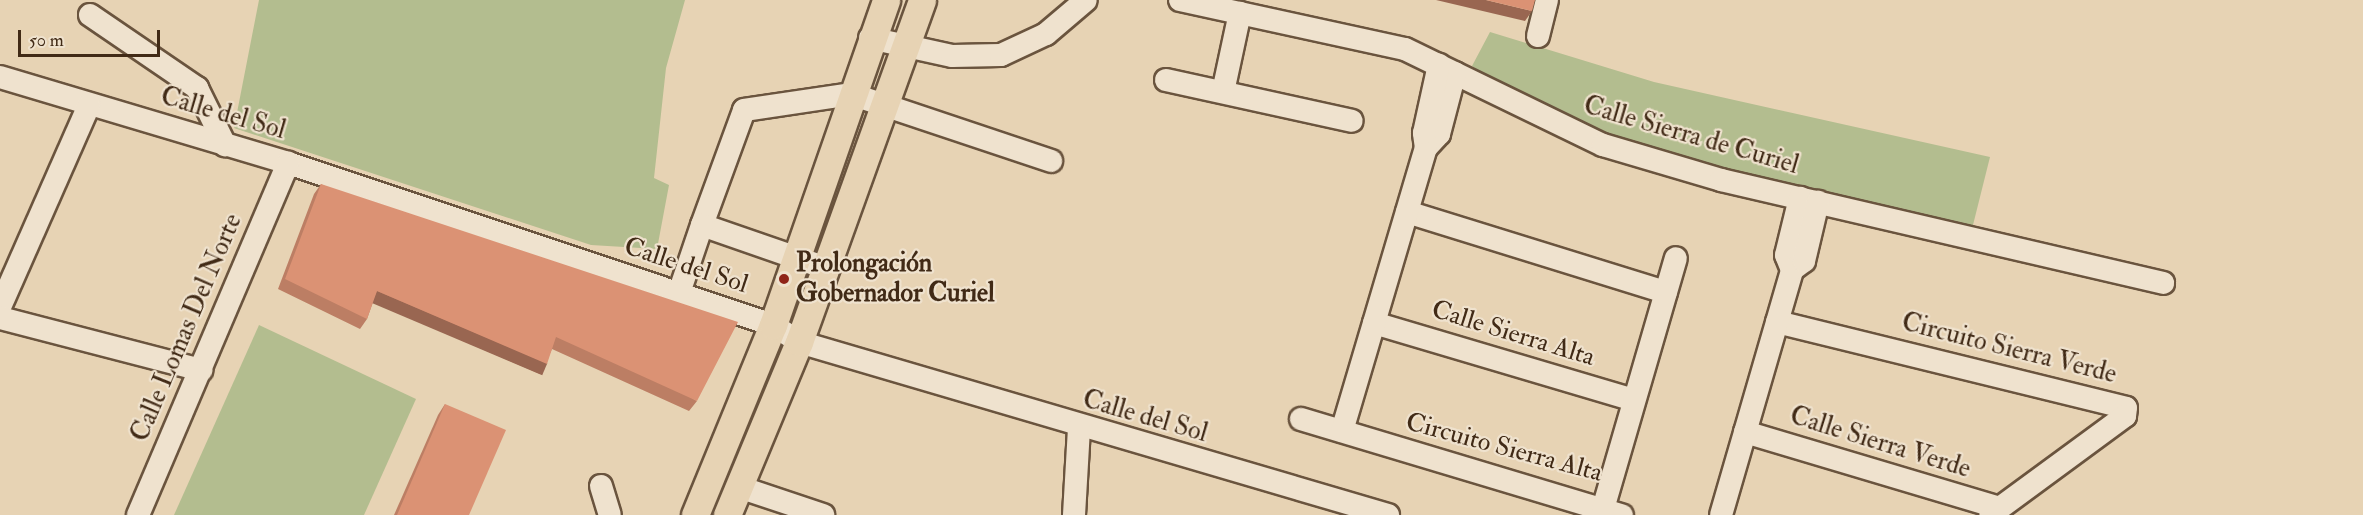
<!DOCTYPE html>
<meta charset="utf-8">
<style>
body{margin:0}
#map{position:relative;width:2363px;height:515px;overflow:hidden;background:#e7d3b4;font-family:"IM FELL Double Pica",serif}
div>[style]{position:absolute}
.green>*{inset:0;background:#b3bd8f}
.roads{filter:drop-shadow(2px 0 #6a543e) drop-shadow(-2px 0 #6a543e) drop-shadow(0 2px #6a543e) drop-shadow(0 -2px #6a543e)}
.minor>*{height:22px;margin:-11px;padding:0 11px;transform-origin:11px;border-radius:11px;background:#efe2ce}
.major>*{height:27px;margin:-13.5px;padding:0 13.5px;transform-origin:13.5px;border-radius:13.5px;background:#e7d3b4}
.wall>*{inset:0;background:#bc7e64}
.shaded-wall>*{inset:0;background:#996651;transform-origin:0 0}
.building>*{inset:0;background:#db9274}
.dots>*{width:16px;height:16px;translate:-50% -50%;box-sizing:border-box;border:3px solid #efe2ce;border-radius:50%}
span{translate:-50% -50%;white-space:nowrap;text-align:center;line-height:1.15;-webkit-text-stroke:4.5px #efe2ce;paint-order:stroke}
.street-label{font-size:26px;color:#412a16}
.poi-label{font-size:26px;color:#412a16;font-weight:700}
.left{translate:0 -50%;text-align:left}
.scale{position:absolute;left:18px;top:30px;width:142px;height:27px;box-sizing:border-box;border:3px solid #412a16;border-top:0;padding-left:8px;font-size:18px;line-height:21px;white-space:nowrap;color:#412a16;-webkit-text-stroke:4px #efe2ce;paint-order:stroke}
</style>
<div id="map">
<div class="green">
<div style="clip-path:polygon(259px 0,685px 0,666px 68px,654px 178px,669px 185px,657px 249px,591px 245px,234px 128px)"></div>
<div style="clip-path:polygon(1490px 32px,1654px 82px,1990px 157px,1972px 229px,1613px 140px,1519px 100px,1472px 66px)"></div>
<div style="clip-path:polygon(259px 325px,416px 399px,364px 515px,174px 515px)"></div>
</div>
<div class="roads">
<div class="minor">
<div style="left:1180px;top:0;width:230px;rotate:12.3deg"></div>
<div style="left:1405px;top:49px;width:220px;rotate:25.9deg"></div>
<div style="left:1603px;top:145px;width:123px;rotate:16.5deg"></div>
<div style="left:1721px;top:180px;width:454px;rotate:13.1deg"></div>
<div style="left:90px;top:15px;width:130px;rotate:34.3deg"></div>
<div style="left:197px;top:88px;width:64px;rotate:63.8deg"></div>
<div style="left:1538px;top:36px;width:37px;rotate:-76deg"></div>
<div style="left:870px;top:38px;width:84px;rotate:12.4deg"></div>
<div style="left:952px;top:56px;width:49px;rotate:-1.2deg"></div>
<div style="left:1001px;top:55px;width:50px;rotate:-25deg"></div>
<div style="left:1046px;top:34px;width:52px;rotate:-40.4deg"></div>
<div style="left:0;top:77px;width:301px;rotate:16.6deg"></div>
<div style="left:288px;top:163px;width:511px;rotate:18.47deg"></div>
<div style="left:773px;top:325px;width:31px;rotate:33deg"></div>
<div style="left:799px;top:342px;width:614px;rotate:16.37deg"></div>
<div style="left:1166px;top:80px;width:190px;rotate:12.4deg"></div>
<div style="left:1223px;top:92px;width:81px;rotate:-77.9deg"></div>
<div style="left:1426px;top:148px;width:19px;rotate:-47deg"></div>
<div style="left:1439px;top:134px;width:63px;rotate:-75.3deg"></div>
<div style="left:1407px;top:212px;width:271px;rotate:17.2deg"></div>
<div style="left:826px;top:268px;width:131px;rotate:-160.9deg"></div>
<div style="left:702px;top:225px;width:122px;rotate:-69.9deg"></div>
<div style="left:744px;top:110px;width:108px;rotate:-8.5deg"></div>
<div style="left:851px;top:94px;width:211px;rotate:18.5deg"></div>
<div style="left:1792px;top:270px;width:16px;rotate:-112deg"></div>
<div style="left:1786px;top:255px;width:59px;rotate:-76.2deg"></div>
<div style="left:679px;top:293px;width:72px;rotate:-71.3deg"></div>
<div style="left:0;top:307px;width:221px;rotate:-66.2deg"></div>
<div style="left:0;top:318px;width:208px;rotate:14.5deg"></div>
<div style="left:1777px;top:322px;width:359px;rotate:13.8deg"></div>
<div style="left:2126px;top:408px;width:8px;rotate:97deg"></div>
<div style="left:2125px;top:416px;width:167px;rotate:143.7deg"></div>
<div style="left:1374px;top:323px;width:271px;rotate:16.5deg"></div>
<div style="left:1301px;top:419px;width:335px;rotate:16.7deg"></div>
<div style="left:1342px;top:431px;width:295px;rotate:-73.5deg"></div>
<div style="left:1426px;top:148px;width:15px;rotate:-98deg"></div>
<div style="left:1424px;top:133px;width:70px;rotate:-77.6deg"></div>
<div style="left:1745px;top:432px;width:266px;rotate:16.6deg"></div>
<div style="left:601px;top:486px;width:30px;rotate:73deg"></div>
<div style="left:739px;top:487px;width:89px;rotate:18.4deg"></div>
<div style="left:1603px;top:509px;width:261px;rotate:-73.8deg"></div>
<div style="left:138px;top:515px;width:383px;rotate:-66.9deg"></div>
<div style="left:1074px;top:515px;width:87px;rotate:-86.7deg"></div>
<div style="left:1721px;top:515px;width:255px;rotate:-73.8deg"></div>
<div style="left:1792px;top:270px;width:15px;rotate:-37deg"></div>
<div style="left:1804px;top:261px;width:61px;rotate:-76.7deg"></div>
</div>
<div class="major">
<div style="left:695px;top:515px;width:205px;rotate:-67.7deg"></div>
<div style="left:773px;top:325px;width:344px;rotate:-70.8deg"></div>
<div style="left:727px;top:515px;width:187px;rotate:-67.4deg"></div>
<div style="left:799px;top:342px;width:363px;rotate:-70.2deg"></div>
</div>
</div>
<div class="wall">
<div style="clip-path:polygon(321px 184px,697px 401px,689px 411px,552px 349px,540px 374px,373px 302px,367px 319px,360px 329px,278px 289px,314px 194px)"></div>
<div style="clip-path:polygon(445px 404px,469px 515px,394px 515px,438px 415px)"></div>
</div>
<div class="shaded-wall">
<div style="clip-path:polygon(1436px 0,1486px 0,1532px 11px,1525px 21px)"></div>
<div style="left:377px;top:291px;width:185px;height:13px;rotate:23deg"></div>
</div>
<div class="building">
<div style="clip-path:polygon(1486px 0,1535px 0,1532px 11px)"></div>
<div style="clip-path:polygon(321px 184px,738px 322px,697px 401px,556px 337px,547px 364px,377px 291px,367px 319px,285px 279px)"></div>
<div style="clip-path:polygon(445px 404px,506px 430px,469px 515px,397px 515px)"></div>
</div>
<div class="dots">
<div style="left:784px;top:279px;background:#8f2418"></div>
</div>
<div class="street-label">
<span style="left:223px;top:114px;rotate:16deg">Calle del Sol</span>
<span style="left:1691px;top:136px;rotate:16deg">Calle Sierra de Curiel</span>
<span style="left:686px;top:266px;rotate:18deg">Calle del Sol</span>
<span style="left:187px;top:328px;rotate:-67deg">Calle Lomas Del Norte</span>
<span style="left:1513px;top:334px;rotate:17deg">Calle Sierra Alta</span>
<span style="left:2009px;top:349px;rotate:14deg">Circuito Sierra Verde</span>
<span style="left:1145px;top:417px;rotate:16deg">Calle del Sol</span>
<span style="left:1880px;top:443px;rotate:17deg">Calle Sierra Verde</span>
<span style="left:1504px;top:448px;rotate:15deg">Circuito Sierra Alta</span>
</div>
<div class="poi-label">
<span class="left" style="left:796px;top:279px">Prolongación<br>Gobernador Curiel</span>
</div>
<div class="scale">50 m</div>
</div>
